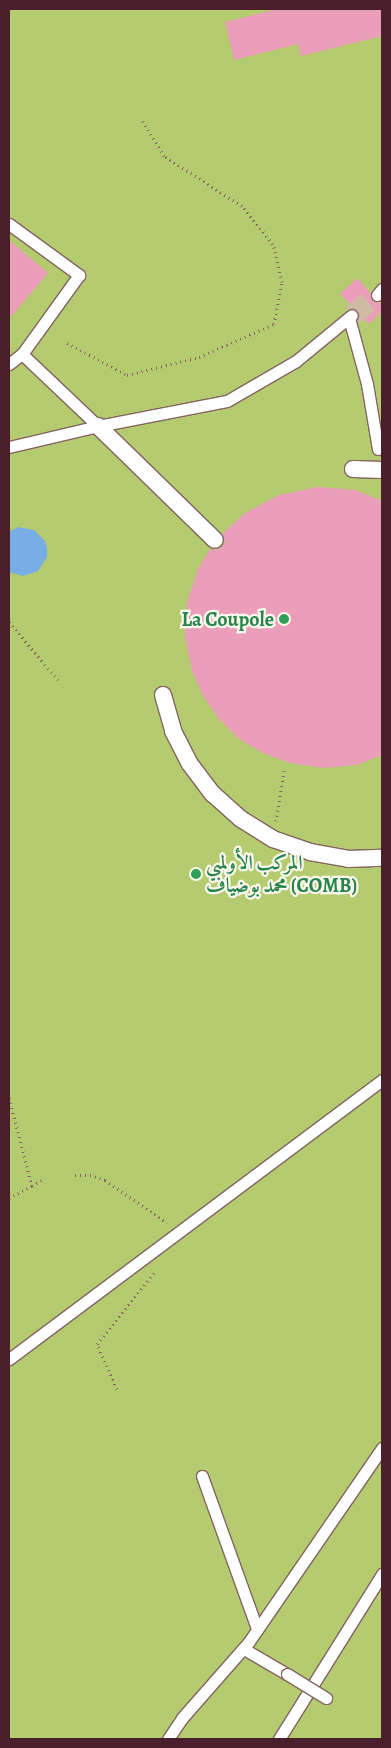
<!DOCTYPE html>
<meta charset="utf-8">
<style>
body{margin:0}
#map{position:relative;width:391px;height:1748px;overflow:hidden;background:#f0e2c3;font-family:Alegreya,Amiri,serif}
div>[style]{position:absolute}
.green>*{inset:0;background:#b5cb6f;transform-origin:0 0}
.water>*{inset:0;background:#78ade6}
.building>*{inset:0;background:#eb9eb9}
.minor-tunnel>*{height:21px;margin-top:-10.5px;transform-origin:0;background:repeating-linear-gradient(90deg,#cfbba5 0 21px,transparent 0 32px)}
.path>*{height:3px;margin-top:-1.5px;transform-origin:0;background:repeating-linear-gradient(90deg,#846360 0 1px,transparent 0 5px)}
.roads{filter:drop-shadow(1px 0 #846360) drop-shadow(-1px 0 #846360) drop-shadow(0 1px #846360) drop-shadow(0 -1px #846360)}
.service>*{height:11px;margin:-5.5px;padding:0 5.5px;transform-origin:5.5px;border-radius:5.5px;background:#fff}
.pedestrian>*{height:16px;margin:-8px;padding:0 8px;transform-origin:8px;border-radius:8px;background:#fff}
.bridges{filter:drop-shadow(1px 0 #846360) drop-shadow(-1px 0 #846360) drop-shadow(0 1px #846360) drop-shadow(0 -1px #846360)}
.service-bridge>*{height:11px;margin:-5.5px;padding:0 5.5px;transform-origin:5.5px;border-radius:5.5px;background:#fff}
.dots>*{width:14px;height:14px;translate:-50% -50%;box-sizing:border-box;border:2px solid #fbf7ec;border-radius:50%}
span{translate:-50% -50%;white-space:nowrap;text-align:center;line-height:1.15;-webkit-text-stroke:4.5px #fbf7ec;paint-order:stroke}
.leisure-label{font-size:20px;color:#27864d;font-weight:700}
.right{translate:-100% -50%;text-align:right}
.left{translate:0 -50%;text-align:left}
.frame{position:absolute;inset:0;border:10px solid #4a1f2b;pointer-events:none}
</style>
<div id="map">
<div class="green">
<div style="left:9px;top:9px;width:373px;height:1730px"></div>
</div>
<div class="water">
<div style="clip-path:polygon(18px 527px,34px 530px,45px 541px,47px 549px,47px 557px,38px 571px,23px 576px,9px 572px,9px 532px)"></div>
</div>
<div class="building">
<div style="clip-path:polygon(277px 9px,382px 9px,382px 36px,301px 56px,298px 44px,234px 60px,225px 22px)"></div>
<div style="clip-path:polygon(9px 240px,48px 273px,9px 319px)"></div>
<div style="clip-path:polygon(357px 278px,370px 292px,372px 300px,382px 304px,382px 311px,369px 324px,340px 294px)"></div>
<div style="clip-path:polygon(317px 487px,356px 490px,382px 501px,382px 755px,357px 765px,323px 768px,290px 763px,263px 753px,239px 739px,219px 719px,203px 696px,192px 671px,185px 637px,187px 602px,198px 569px,210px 549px,217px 550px,222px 547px,225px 542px,222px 534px,245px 513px,279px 495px)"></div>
</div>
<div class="minor-tunnel">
<div style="left:352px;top:315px;width:32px;rotate:-39deg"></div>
</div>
<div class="path">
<div style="left:67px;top:343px;width:68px;rotate:28.1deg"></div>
<div style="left:127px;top:375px;width:74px;rotate:-14deg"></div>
<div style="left:199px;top:357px;width:82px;rotate:-23.7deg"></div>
<div style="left:274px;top:324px;width:43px;rotate:-79.2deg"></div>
<div style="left:282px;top:282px;width:39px;rotate:-103deg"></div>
<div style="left:273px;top:244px;width:49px;rotate:-129.2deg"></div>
<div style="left:242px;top:206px;width:93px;rotate:-147.3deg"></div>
<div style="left:164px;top:156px;width:42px;rotate:-121.4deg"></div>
<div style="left:9px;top:622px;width:76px;rotate:49.8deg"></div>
<div style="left:276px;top:821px;width:51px;rotate:-80.9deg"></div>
<div style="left:9px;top:1098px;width:91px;rotate:75.4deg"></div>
<div style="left:32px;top:1186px;width:15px;rotate:-32deg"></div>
<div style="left:75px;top:1175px;width:15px"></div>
<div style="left:90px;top:1175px;width:16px;rotate:18deg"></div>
<div style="left:105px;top:1180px;width:75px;rotate:34.7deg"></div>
<div style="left:9px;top:1198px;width:26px;rotate:-28deg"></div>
<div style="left:117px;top:1389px;width:49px;rotate:-114deg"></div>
<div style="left:97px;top:1344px;width:92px;rotate:-51.1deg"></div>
</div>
<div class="roads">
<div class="service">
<div style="left:9px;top:224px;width:87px;rotate:36.1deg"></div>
<div style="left:79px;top:275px;width:97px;rotate:125.8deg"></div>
<div style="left:377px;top:295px;width:8px;rotate:-50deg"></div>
<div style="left:349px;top:318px;width:68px;rotate:74.7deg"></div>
<div style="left:367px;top:384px;width:66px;rotate:80.4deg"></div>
<div style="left:9px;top:364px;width:16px;rotate:-38deg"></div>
<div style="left:22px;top:354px;width:105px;rotate:43.5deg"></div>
<div style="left:9px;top:447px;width:91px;rotate:-13.3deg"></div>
<div style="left:98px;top:426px;width:131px;rotate:-11deg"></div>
<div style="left:227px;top:401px;width:80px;rotate:-30.1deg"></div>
<div style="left:296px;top:361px;width:72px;rotate:-39.4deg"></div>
<div style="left:9px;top:1359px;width:466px;rotate:-36.8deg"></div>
<div style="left:202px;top:1476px;width:163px;rotate:70.2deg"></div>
<div style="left:244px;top:1649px;width:50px;rotate:30.2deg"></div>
<div style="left:168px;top:1739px;width:25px;rotate:-56deg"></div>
<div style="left:182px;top:1718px;width:100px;rotate:-48.7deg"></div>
<div style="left:248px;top:1643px;width:237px;rotate:-55.5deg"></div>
<div style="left:279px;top:1739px;width:195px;rotate:-58deg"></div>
</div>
<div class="pedestrian">
<div style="left:98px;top:426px;width:163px;rotate:44.3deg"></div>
<div style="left:353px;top:469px;width:29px;rotate:2deg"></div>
<div style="left:163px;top:695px;width:37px;rotate:74deg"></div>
<div style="left:173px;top:731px;width:37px;rotate:63deg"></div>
<div style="left:190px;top:764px;width:38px;rotate:53deg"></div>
<div style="left:213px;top:794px;width:38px;rotate:42deg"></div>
<div style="left:241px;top:819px;width:38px;rotate:32deg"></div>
<div style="left:273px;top:839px;width:39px;rotate:19deg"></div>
<div style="left:310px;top:852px;width:39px;rotate:10deg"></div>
<div style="left:348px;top:859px;width:34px;rotate:-2deg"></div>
</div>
</div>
<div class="bridges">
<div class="service-bridge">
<div style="left:287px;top:1674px;width:46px;rotate:31.6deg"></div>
</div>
</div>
<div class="dots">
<div style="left:284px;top:619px;background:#2e9e5b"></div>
<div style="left:196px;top:874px;background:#2e9e5b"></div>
</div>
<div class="leisure-label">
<span class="right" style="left:274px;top:619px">La Coupole</span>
<span class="left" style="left:206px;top:874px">المركب الأولمبي<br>محمد بوضياف (COMB)</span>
</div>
<div class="frame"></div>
</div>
